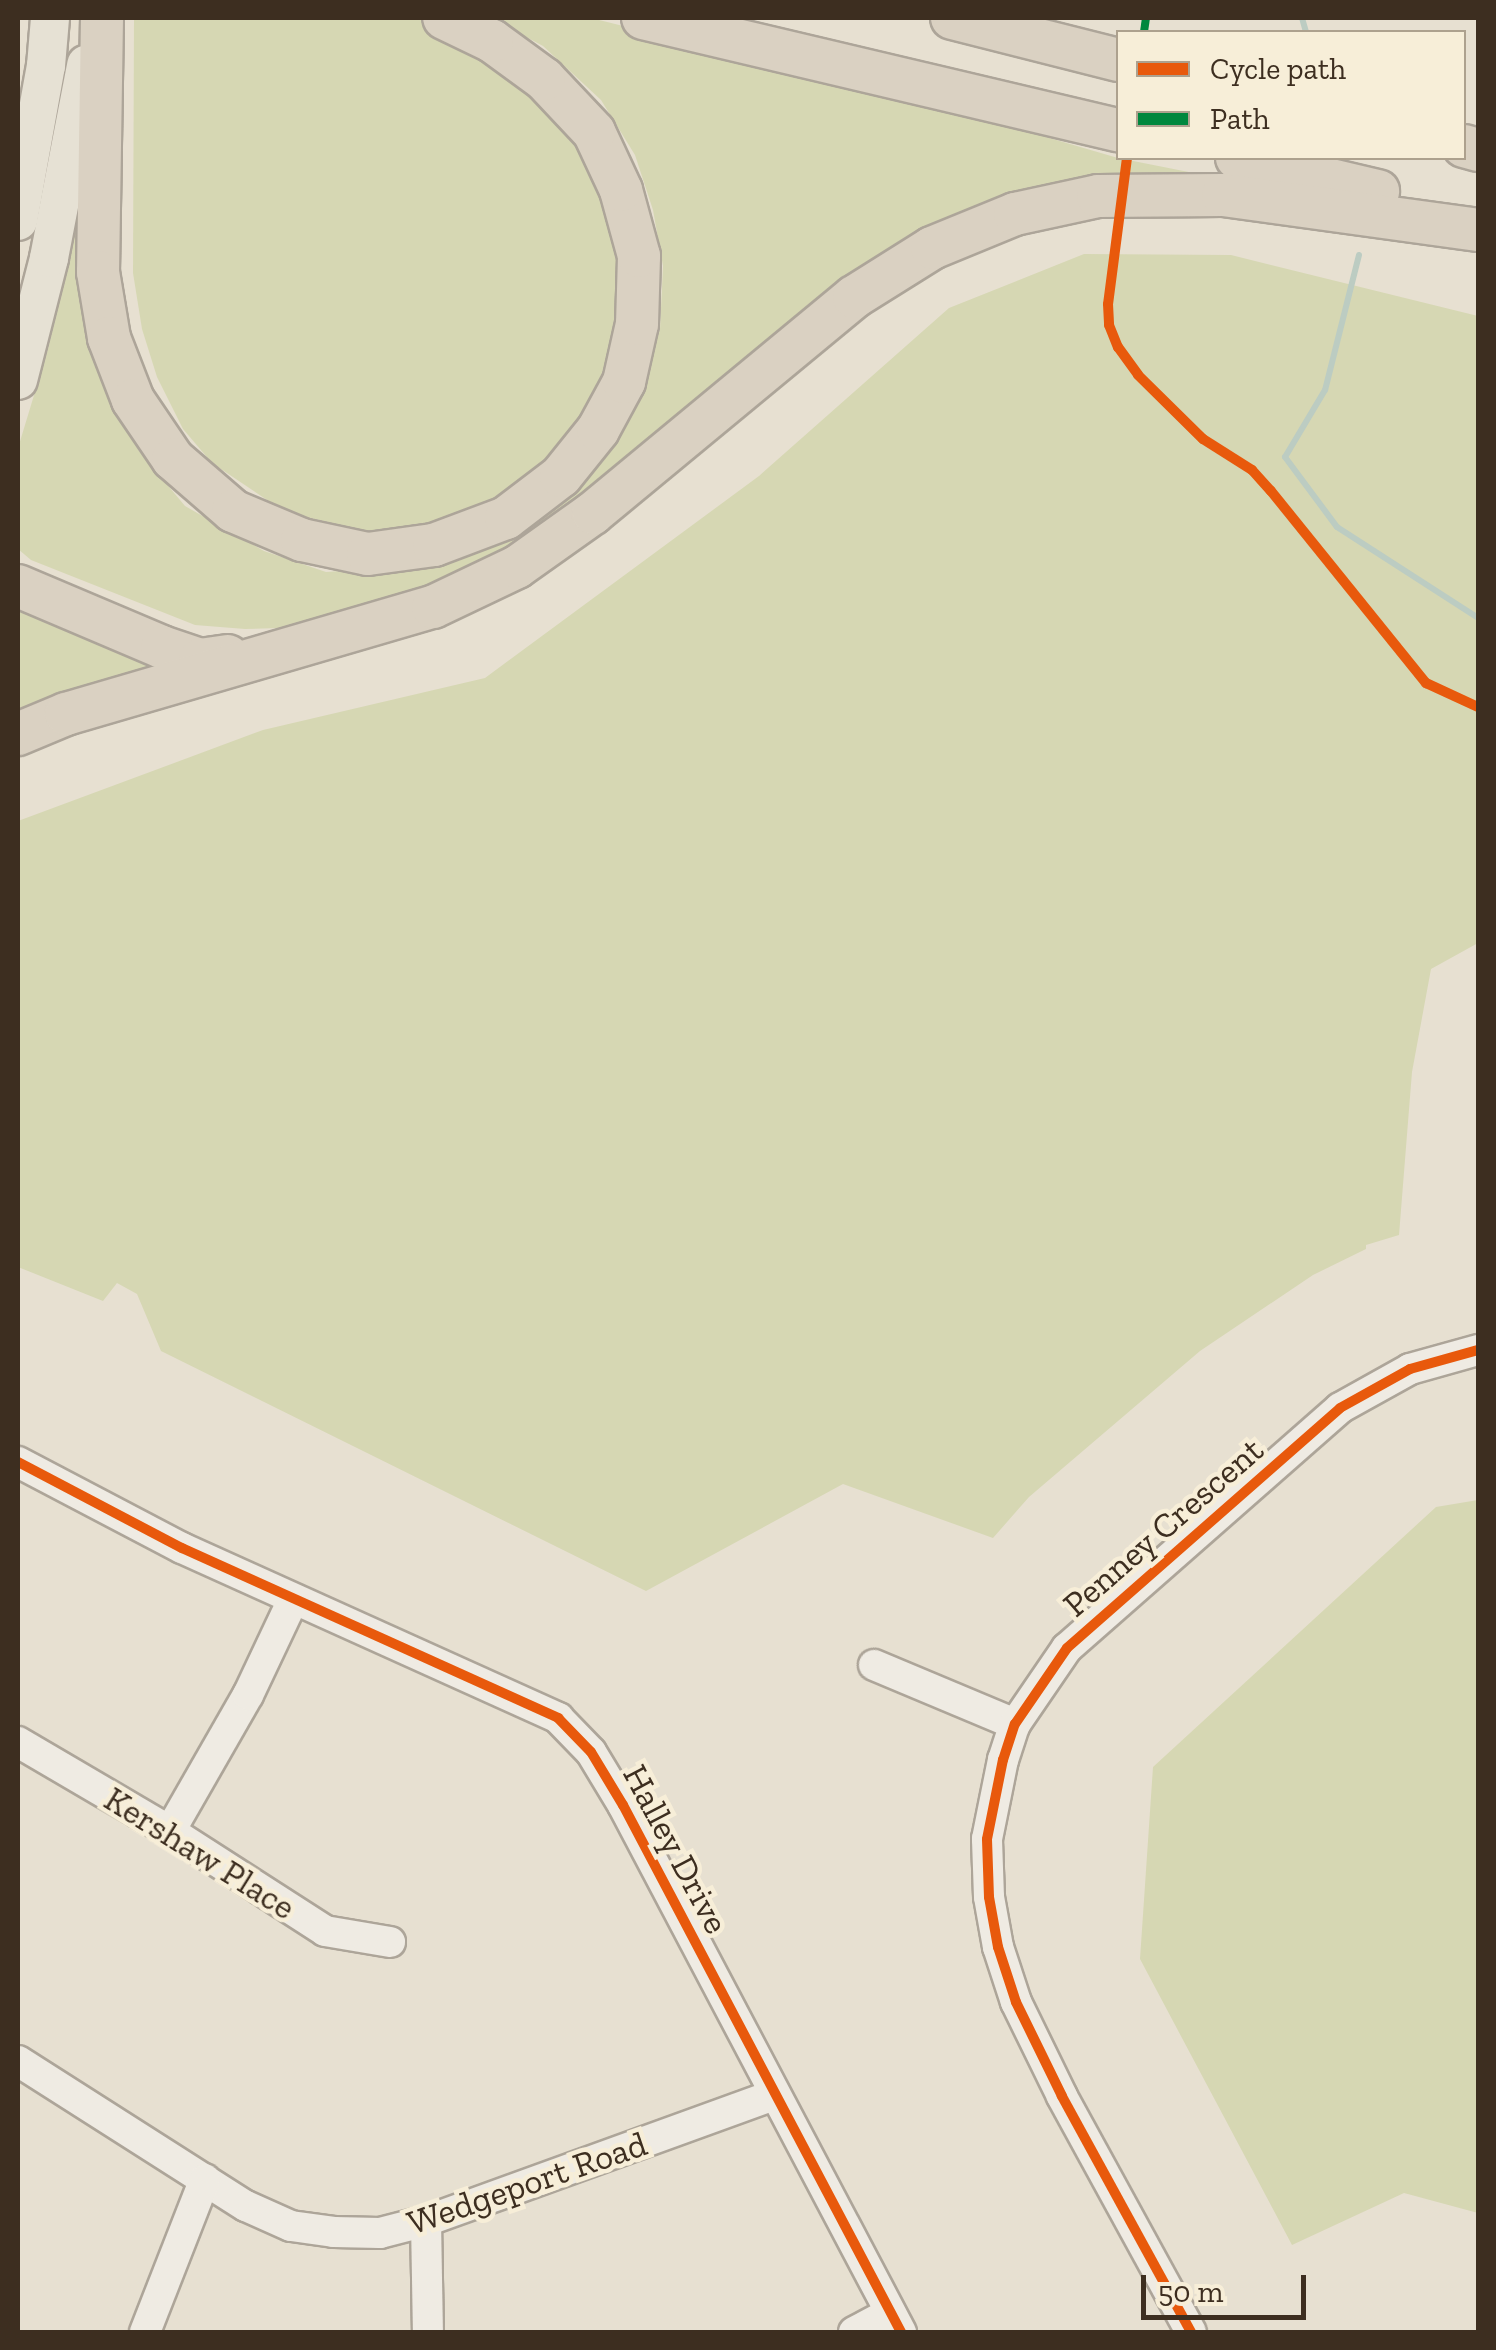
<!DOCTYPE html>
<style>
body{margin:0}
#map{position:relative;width:1496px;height:2350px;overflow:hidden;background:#e7e0d1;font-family:"Zilla Slab",serif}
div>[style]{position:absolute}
.green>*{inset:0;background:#d6d7b3}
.stream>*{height:6px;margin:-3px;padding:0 3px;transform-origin:3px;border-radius:3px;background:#bcccc2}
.roads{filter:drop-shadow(2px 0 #ada599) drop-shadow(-2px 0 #ada599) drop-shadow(0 2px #ada599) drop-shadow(0 -2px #ada599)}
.minor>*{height:30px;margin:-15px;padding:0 15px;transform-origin:15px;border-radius:15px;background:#efebe3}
.major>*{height:38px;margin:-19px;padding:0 19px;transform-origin:19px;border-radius:19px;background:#e6e1d4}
.highway>*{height:42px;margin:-21px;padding:0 21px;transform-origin:21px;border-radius:21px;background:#dad1c2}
.quiet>*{height:8px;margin-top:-4px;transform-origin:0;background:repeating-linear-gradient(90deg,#00873e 0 15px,transparent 0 23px)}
.cycleway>*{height:10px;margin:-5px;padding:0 5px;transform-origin:5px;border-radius:5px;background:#e8590c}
span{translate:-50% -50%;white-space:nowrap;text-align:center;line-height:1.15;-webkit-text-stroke:9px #f7eed8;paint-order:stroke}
.street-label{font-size:35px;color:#3d2e20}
.frame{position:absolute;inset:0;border:20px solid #3d2e20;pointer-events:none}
.legend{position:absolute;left:1116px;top:30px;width:350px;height:130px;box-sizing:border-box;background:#f7eed8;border:2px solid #ada18e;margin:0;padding:12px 18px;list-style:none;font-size:30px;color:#3d2e20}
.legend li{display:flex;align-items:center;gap:20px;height:50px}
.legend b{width:50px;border:2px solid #ada18e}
.scale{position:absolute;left:1141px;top:2275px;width:165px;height:45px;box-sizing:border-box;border:5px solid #3d2e20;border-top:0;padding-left:12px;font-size:30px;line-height:35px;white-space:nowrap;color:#3d2e20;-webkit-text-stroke:8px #f7eed8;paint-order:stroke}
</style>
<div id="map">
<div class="green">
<div style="clip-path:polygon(134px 18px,425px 18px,495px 55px,598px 158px,628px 260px,610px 361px,571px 433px,523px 490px,428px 528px,370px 532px,285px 512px,212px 463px,183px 429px,157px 377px,142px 329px,133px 273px)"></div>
<div style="clip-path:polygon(491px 18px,591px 18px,905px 96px,1118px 158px,1219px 178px,1145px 173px,1069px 180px,1001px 197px,907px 236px,859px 268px,558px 524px,433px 587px,280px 628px,245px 629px,195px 625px,31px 560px,18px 549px,18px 448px,48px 349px,92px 157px,85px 319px,108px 397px,139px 451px,185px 506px,264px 551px,326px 572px,387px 568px,450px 554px,641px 389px,660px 329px,663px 266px,653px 210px,635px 155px,601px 100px,543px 46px)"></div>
<div style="clip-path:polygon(1084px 254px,1231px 255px,1478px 316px,1478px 943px,1431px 969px,1412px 1072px,1399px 1235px,1366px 1245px,1366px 1249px,1313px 1275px,1200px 1351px,1029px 1497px,993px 1538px,843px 1484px,646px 1591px,161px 1351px,137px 1294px,117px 1283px,103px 1301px,18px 1267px,18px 821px,263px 730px,485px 678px,759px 476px,949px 308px)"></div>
<div style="clip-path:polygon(18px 594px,190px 668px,18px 720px)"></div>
<div style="clip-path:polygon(1478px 1500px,1478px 2213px,1404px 2193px,1292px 2245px,1140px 1959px,1153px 1767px,1436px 1507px)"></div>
</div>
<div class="stream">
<div style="left:1302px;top:18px;width:15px;rotate:74deg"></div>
<div style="left:1359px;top:255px;width:139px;rotate:104.1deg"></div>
<div style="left:1325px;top:390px;width:78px;rotate:120.8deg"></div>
<div style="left:1285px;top:457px;width:87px;rotate:53.4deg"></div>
<div style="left:1337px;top:527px;width:168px;rotate:32.8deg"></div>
</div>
<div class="roads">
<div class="minor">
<div style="left:18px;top:1462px;width:185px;rotate:27.7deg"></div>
<div style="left:182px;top:1548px;width:413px;rotate:24.3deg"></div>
<div style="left:558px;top:1718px;width:47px;rotate:45.9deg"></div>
<div style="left:591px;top:1752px;width:62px;rotate:58.9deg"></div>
<div style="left:623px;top:1805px;width:596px;rotate:62.19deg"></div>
<div style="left:874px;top:1665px;width:153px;rotate:22.7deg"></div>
<div style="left:18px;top:1742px;width:176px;rotate:30.4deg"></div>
<div style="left:170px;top:1831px;width:184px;rotate:32.8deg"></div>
<div style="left:325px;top:1931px;width:66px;rotate:9.6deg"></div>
<div style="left:170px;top:1831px;width:157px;rotate:-60.2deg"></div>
<div style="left:248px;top:1695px;width:105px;rotate:-64.7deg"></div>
<div style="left:18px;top:2061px;width:270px;rotate:32.5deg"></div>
<div style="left:246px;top:2206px;width:49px;rotate:24deg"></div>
<div style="left:291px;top:2226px;width:43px;rotate:7.9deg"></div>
<div style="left:334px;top:2232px;width:46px;rotate:1.2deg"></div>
<div style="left:380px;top:2233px;width:48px;rotate:-14.6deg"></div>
<div style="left:426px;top:2221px;width:371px;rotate:-19.9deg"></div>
<div style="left:426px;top:2221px;width:111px;rotate:89deg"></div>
<div style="left:145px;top:2332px;width:164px;rotate:-68.6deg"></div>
<div style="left:854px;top:2332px;width:41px;rotate:-27.8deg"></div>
<div style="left:1191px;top:2332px;width:269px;rotate:-118.7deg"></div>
<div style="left:1062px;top:2096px;width:105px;rotate:-116.1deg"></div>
<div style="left:1016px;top:2002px;width:58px;rotate:-108.1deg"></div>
<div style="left:998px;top:1947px;width:51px;rotate:-100.2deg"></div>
<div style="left:989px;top:1897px;width:58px;rotate:-92deg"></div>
<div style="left:987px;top:1839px;width:81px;rotate:-78.6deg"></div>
<div style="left:1003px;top:1760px;width:38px;rotate:-72deg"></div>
<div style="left:1015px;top:1724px;width:92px;rotate:-55.6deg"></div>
<div style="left:1067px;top:1648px;width:363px;rotate:-41.3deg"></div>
<div style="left:1340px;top:1408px;width:80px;rotate:-29.1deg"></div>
<div style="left:1410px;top:1369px;width:71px;rotate:-15.6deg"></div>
</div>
<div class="major">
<div style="left:18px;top:221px;width:158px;rotate:-79.8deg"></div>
<div style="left:46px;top:66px;width:48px;rotate:-85.2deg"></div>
<div style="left:18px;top:380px;width:126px;rotate:-75.7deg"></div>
<div style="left:49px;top:258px;width:197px;rotate:-79.1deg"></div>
</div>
<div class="highway">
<div style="left:102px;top:18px;width:254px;rotate:90.9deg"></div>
<div style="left:98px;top:272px;width:67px;rotate:80.5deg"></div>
<div style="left:109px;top:338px;width:66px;rotate:68.8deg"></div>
<div style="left:133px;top:400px;width:71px;rotate:55.9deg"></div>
<div style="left:173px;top:459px;width:79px;rotate:40.9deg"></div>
<div style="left:233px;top:511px;width:75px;rotate:22.8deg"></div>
<div style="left:302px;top:540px;width:67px;rotate:12deg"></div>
<div style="left:368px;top:554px;width:67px;rotate:-7.8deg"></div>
<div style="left:434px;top:545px;width:77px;rotate:-20.6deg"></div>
<div style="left:506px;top:518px;width:69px;rotate:-37.4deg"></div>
<div style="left:561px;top:476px;width:59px;rotate:-51.2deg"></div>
<div style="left:598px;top:430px;width:55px;rotate:-61.6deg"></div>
<div style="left:624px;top:382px;width:59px;rotate:-77.4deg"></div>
<div style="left:637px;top:324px;width:68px;rotate:-88.3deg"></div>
<div style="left:639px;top:256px;width:68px;rotate:-105.3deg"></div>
<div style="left:621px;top:190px;width:64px;rotate:-115deg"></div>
<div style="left:594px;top:132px;width:73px;rotate:-133.3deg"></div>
<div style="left:544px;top:79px;width:64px;rotate:-143.8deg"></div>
<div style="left:492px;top:41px;width:53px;rotate:-154.4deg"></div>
<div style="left:643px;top:18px;width:488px;rotate:13.3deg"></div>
<div style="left:952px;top:18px;width:171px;rotate:14.2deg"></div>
<div style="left:1464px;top:146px;width:15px;rotate:16deg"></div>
<div style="left:1237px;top:158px;width:145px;rotate:13.2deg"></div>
<div style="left:18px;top:586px;width:156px;rotate:23deg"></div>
<div style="left:162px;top:647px;width:40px;rotate:18.9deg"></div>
<div style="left:200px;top:660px;width:28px;rotate:-8deg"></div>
<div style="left:18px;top:734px;width:52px;rotate:-22.6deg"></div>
<div style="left:66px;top:714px;width:382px;rotate:-16.3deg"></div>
<div style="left:433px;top:607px;width:93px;rotate:-25.5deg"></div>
<div style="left:517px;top:567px;width:93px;rotate:-35.4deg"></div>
<div style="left:593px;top:513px;width:339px;rotate:-39.6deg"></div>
<div style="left:854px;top:297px;width:92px;rotate:-32.1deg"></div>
<div style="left:932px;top:248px;width:90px;rotate:-22.3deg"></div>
<div style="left:1015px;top:214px;width:85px;rotate:-12.2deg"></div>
<div style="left:1098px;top:196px;width:125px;rotate:-0.5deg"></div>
<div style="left:1223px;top:195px;width:257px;rotate:7.8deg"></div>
</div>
</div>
<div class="quiet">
<div style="left:1144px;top:32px;width:14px;rotate:-82deg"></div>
</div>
<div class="cycleway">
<div style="left:1127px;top:158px;width:147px;rotate:97.4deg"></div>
<div style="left:1108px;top:304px;width:21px;rotate:87deg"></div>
<div style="left:1109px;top:325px;width:24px;rotate:68deg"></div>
<div style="left:1118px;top:347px;width:34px;rotate:54deg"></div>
<div style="left:1138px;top:375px;width:91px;rotate:44.6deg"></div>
<div style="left:1203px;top:439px;width:58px;rotate:32.3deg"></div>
<div style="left:1252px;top:470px;width:28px;rotate:48deg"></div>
<div style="left:1271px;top:491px;width:247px;rotate:51.1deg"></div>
<div style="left:1426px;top:683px;width:57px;rotate:24.8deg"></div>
<div style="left:18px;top:1462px;width:185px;rotate:27.7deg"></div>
<div style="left:182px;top:1548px;width:413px;rotate:24.3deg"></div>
<div style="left:558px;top:1718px;width:47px;rotate:45.9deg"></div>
<div style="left:591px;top:1752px;width:62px;rotate:58.9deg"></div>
<div style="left:623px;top:1805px;width:596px;rotate:62.19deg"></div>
<div style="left:1191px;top:2332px;width:269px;rotate:-118.7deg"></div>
<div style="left:1062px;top:2096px;width:105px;rotate:-116.1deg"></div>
<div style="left:1016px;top:2002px;width:58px;rotate:-108.1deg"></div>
<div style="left:998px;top:1947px;width:51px;rotate:-100.2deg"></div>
<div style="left:989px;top:1897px;width:58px;rotate:-92deg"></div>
<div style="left:987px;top:1839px;width:81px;rotate:-78.6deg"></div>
<div style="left:1003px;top:1760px;width:38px;rotate:-72deg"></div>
<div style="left:1015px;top:1724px;width:92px;rotate:-55.6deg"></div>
<div style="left:1067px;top:1648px;width:363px;rotate:-41.3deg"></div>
<div style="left:1340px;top:1408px;width:80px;rotate:-29.1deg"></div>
<div style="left:1410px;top:1369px;width:71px;rotate:-15.6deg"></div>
</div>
<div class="street-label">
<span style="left:1163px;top:1527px;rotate:-41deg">Penney Crescent</span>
<span style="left:676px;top:1849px;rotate:62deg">Halley Drive</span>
<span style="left:200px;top:1853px;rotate:32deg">Kershaw Place</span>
<span style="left:527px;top:2183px;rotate:-19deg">Wedgeport Road</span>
</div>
<div class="frame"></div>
<ul class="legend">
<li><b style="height:12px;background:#e8590c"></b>Cycle path</li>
<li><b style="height:12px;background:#00873e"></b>Path</li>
</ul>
<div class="scale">50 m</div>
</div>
